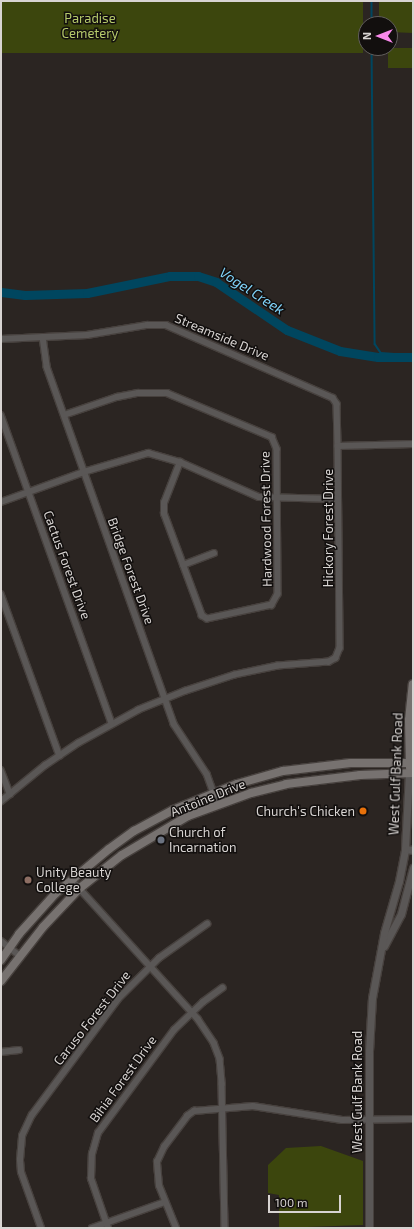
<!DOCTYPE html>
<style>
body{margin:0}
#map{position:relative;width:414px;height:1229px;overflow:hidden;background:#2b2522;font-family:"Exo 2",sans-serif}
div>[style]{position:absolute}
.green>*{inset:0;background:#3c460d;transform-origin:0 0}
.stream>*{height:1.5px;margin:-0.75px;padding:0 0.75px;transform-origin:0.75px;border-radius:0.75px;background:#00465f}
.river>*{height:9px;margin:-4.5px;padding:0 4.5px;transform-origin:4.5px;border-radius:4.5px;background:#00465f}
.roads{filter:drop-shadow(1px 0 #47413e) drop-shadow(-1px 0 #47413e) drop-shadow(0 1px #47413e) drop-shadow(0 -1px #47413e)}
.minor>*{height:5.5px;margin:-2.75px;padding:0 2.75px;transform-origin:2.75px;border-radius:2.75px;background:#5a5756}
.tertiary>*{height:7px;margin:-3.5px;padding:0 3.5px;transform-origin:3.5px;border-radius:3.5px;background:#5a5756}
.secondary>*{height:8px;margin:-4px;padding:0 4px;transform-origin:4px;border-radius:4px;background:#777270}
.dots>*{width:11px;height:11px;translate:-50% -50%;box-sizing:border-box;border:2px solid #120f0e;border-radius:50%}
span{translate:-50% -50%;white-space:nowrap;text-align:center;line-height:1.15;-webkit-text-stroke:3px #120f0e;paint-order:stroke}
.park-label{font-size:13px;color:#b6ca6b}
.street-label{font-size:13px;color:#d8d4d2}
.poi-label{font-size:13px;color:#d8d4d2}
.right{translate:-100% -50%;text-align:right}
.left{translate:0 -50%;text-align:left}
.water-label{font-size:14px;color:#81d4fb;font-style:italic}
.frame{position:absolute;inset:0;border:2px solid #d8d4d2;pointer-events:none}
.north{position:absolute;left:358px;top:16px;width:40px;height:40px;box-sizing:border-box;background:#120f0e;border:1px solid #615e5c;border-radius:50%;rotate:270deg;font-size:11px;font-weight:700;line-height:16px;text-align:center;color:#d8d4d2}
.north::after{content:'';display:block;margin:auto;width:14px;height:18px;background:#f888eb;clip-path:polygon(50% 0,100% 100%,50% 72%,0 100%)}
.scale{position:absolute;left:268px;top:1195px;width:73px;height:18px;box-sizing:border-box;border:2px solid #d8d4d2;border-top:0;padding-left:5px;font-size:12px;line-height:14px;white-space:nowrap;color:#d8d4d2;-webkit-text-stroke:3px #120f0e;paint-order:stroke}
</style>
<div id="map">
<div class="green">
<div style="left:1px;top:1px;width:362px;height:52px"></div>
<div style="clip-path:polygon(379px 1px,413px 1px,413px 33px,390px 32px,390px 24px,379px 24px)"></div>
<div style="left:388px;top:48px;width:25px;height:20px"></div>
<div style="clip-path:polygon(321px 1146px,363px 1161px,363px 1225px,279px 1228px,279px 1195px,268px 1193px,268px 1165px,286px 1148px)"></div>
</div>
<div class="stream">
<div style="left:372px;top:1px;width:23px;rotate:90deg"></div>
<div style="left:372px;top:48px;width:296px;rotate:89.4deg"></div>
<div style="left:375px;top:344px;width:11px;rotate:56deg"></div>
<div style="left:381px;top:353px;width:13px;rotate:4deg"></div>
<div style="left:394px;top:354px;width:7px;rotate:34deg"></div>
</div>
<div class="river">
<div style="left:1px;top:292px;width:24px;rotate:7deg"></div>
<div style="left:25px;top:295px;width:62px;rotate:-1.8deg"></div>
<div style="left:87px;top:293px;width:85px;rotate:-11.6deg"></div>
<div style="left:170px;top:276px;width:28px"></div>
<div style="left:198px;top:276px;width:19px;rotate:18deg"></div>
<div style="left:216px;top:282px;width:86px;rotate:34.1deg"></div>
<div style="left:287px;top:330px;width:57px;rotate:21.6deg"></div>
<div style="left:340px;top:351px;width:38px;rotate:9deg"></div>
<div style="left:378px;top:357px;width:35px"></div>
</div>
<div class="roads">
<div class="minor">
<div style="left:43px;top:337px;width:30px;rotate:82deg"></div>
<div style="left:47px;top:367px;width:379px;rotate:70.4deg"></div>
<div style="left:174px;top:724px;width:60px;rotate:56.6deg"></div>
<div style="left:207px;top:774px;width:32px;rotate:70deg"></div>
<div style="left:1px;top:339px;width:86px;rotate:-2.7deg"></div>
<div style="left:87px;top:335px;width:61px;rotate:-9.5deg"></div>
<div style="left:147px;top:325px;width:19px"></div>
<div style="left:166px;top:325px;width:182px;rotate:23.6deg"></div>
<div style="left:333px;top:398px;width:7px;rotate:56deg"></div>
<div style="left:337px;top:404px;width:42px;rotate:88.6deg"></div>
<div style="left:338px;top:446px;width:202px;rotate:89.4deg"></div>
<div style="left:340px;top:648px;width:11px;rotate:112deg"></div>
<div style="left:336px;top:658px;width:8px;rotate:150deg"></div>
<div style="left:329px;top:662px;width:51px;rotate:175.5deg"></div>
<div style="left:278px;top:666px;width:44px;rotate:168.2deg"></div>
<div style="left:235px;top:675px;width:52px;rotate:161.9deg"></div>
<div style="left:186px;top:691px;width:51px;rotate:158deg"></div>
<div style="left:139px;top:710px;width:68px;rotate:151.2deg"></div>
<div style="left:79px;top:743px;width:40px;rotate:146deg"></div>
<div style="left:46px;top:765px;width:58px;rotate:140.6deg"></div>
<div style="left:1px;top:415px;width:327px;rotate:70.2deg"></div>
<div style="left:64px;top:415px;width:56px;rotate:-18.8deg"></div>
<div style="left:117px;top:397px;width:21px;rotate:-11deg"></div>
<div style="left:138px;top:393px;width:29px"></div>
<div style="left:167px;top:393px;width:114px;rotate:22.7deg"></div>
<div style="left:272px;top:437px;width:13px;rotate:67deg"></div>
<div style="left:277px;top:449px;width:145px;rotate:89.6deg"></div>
<div style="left:278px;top:594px;width:13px;rotate:119deg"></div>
<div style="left:272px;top:605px;width:66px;rotate:167.8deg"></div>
<div style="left:207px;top:619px;width:6px;rotate:-149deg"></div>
<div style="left:202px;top:616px;width:109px;rotate:-110.4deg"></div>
<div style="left:164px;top:514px;width:11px;rotate:-90deg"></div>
<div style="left:164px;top:503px;width:44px;rotate:-68.7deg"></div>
<div style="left:338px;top:446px;width:75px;rotate:-1.5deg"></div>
<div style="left:1px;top:502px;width:88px;rotate:-19.9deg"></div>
<div style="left:84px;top:472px;width:67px;rotate:-16.5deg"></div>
<div style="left:148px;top:453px;width:33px;rotate:16deg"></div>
<div style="left:180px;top:462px;width:86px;rotate:23.9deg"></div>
<div style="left:259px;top:497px;width:79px;rotate:1.5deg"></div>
<div style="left:183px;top:565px;width:33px;rotate:-21deg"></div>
<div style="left:1px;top:594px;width:172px;rotate:70deg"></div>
<div style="left:1px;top:770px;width:26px;rotate:69deg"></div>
<div style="left:72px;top:880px;width:188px;rotate:47.8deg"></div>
<div style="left:198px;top:1019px;width:29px;rotate:56deg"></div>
<div style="left:214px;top:1043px;width:17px;rotate:69deg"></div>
<div style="left:220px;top:1059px;width:25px;rotate:85deg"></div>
<div style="left:222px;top:1084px;width:144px;rotate:88.8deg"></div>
<div style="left:1px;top:941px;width:23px;rotate:38deg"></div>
<div style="left:1px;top:1052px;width:18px;rotate:-6deg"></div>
<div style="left:41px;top:1228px;width:59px;rotate:-109.7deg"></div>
<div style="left:21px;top:1172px;width:12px;rotate:-95deg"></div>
<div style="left:20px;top:1160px;width:24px;rotate:-85deg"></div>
<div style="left:22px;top:1136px;width:23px;rotate:-65deg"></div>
<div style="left:32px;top:1115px;width:144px;rotate:-53.4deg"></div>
<div style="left:118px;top:999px;width:58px;rotate:-45deg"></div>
<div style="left:159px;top:958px;width:59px;rotate:-35.3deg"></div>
<div style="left:92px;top:1228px;width:77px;rotate:-19.6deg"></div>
<div style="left:108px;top:1228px;width:52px;rotate:-109.1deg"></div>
<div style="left:91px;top:1179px;width:25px;rotate:-88deg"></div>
<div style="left:92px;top:1154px;width:22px;rotate:-74deg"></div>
<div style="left:98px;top:1133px;width:128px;rotate:-53.6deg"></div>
<div style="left:174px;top:1030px;width:40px;rotate:-44deg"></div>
<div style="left:203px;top:1002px;width:24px;rotate:-36deg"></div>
<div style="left:176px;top:1228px;width:45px;rotate:-112deg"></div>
<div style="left:159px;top:1186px;width:24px;rotate:-95deg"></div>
<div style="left:157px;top:1162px;width:17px;rotate:-65deg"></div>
<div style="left:164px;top:1147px;width:39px;rotate:-53deg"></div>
<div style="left:187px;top:1116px;width:9px;rotate:-36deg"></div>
<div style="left:194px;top:1111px;width:59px;rotate:-4.8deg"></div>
<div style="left:253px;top:1106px;width:90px;rotate:8.9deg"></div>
<div style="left:342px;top:1120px;width:71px;rotate:-0.8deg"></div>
</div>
<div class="tertiary">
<div style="left:405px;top:849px;width:8px;rotate:7deg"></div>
<div style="left:384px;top:946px;width:36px;rotate:-62deg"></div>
<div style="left:401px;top:914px;width:48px;rotate:-75.4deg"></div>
<div style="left:369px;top:1228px;width:177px;rotate:-90deg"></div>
<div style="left:369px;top:1051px;width:53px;rotate:-86.8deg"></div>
<div style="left:372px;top:998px;width:66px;rotate:-79.5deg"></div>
<div style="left:384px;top:933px;width:54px;rotate:-73.9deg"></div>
<div style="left:399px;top:881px;width:33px;rotate:-79deg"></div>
<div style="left:405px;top:849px;width:76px;rotate:-87deg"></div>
</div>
<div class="secondary">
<div style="left:410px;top:768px;width:48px;rotate:-91.2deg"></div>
<div style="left:409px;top:720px;width:36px;rotate:-84deg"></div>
<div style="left:1px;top:960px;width:32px;rotate:-55deg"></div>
<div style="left:19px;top:934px;width:54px;rotate:-48deg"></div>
<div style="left:55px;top:894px;width:70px;rotate:-39.8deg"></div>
<div style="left:109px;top:849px;width:31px;rotate:-36deg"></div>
<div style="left:134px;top:831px;width:44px;rotate:-28.3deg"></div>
<div style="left:173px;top:810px;width:69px;rotate:-22.1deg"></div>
<div style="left:237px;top:784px;width:48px;rotate:-15.8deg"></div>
<div style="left:283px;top:771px;width:68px;rotate:-6.7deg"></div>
<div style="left:351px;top:763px;width:62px"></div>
<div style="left:1px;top:981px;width:68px;rotate:-52.1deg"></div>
<div style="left:43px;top:927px;width:54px;rotate:-46.5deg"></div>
<div style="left:80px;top:888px;width:53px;rotate:-38.2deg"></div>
<div style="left:122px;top:855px;width:77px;rotate:-30.6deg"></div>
<div style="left:188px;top:816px;width:67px;rotate:-20.1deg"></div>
<div style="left:251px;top:793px;width:36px;rotate:-14deg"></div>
<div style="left:286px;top:784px;width:75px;rotate:-6.9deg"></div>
<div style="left:360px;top:775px;width:53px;rotate:-2.2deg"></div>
</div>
</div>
<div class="dots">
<div style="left:363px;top:811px;background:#e8710a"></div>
<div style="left:161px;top:840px;background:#6b7280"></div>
<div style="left:28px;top:880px;background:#8d6e63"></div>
</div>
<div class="park-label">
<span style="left:90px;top:26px">Paradise<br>Cemetery</span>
</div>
<div class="street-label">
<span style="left:222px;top:337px;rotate:23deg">Streamside Drive</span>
<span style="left:266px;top:519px;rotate:-91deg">Hardwood Forest Drive</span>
<span style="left:328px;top:528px;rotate:-90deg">Hickory Forest Drive</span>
<span style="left:67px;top:565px;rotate:70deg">Cactus Forest Drive</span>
<span style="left:131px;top:571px;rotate:70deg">Bridge Forest Drive</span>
<span style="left:396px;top:774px;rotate:-88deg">West Gulf Bank Road</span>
<span style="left:208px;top:798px;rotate:-22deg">Antoine Drive</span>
<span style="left:92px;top:1018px;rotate:-52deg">Caruso Forest Drive</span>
<span style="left:123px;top:1079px;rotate:-54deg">Bihia Forest Drive</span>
<span style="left:357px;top:1092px;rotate:-90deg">West Gulf Bank Road</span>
</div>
<div class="poi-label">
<span class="right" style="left:355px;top:811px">Church's Chicken</span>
<span class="left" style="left:169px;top:840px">Church of<br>Incarnation</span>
<span class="left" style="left:36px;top:880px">Unity Beauty<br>College</span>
</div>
<div class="water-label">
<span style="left:252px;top:291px;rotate:33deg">Vogel Creek</span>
</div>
<div class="frame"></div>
<div class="north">N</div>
<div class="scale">100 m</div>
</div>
